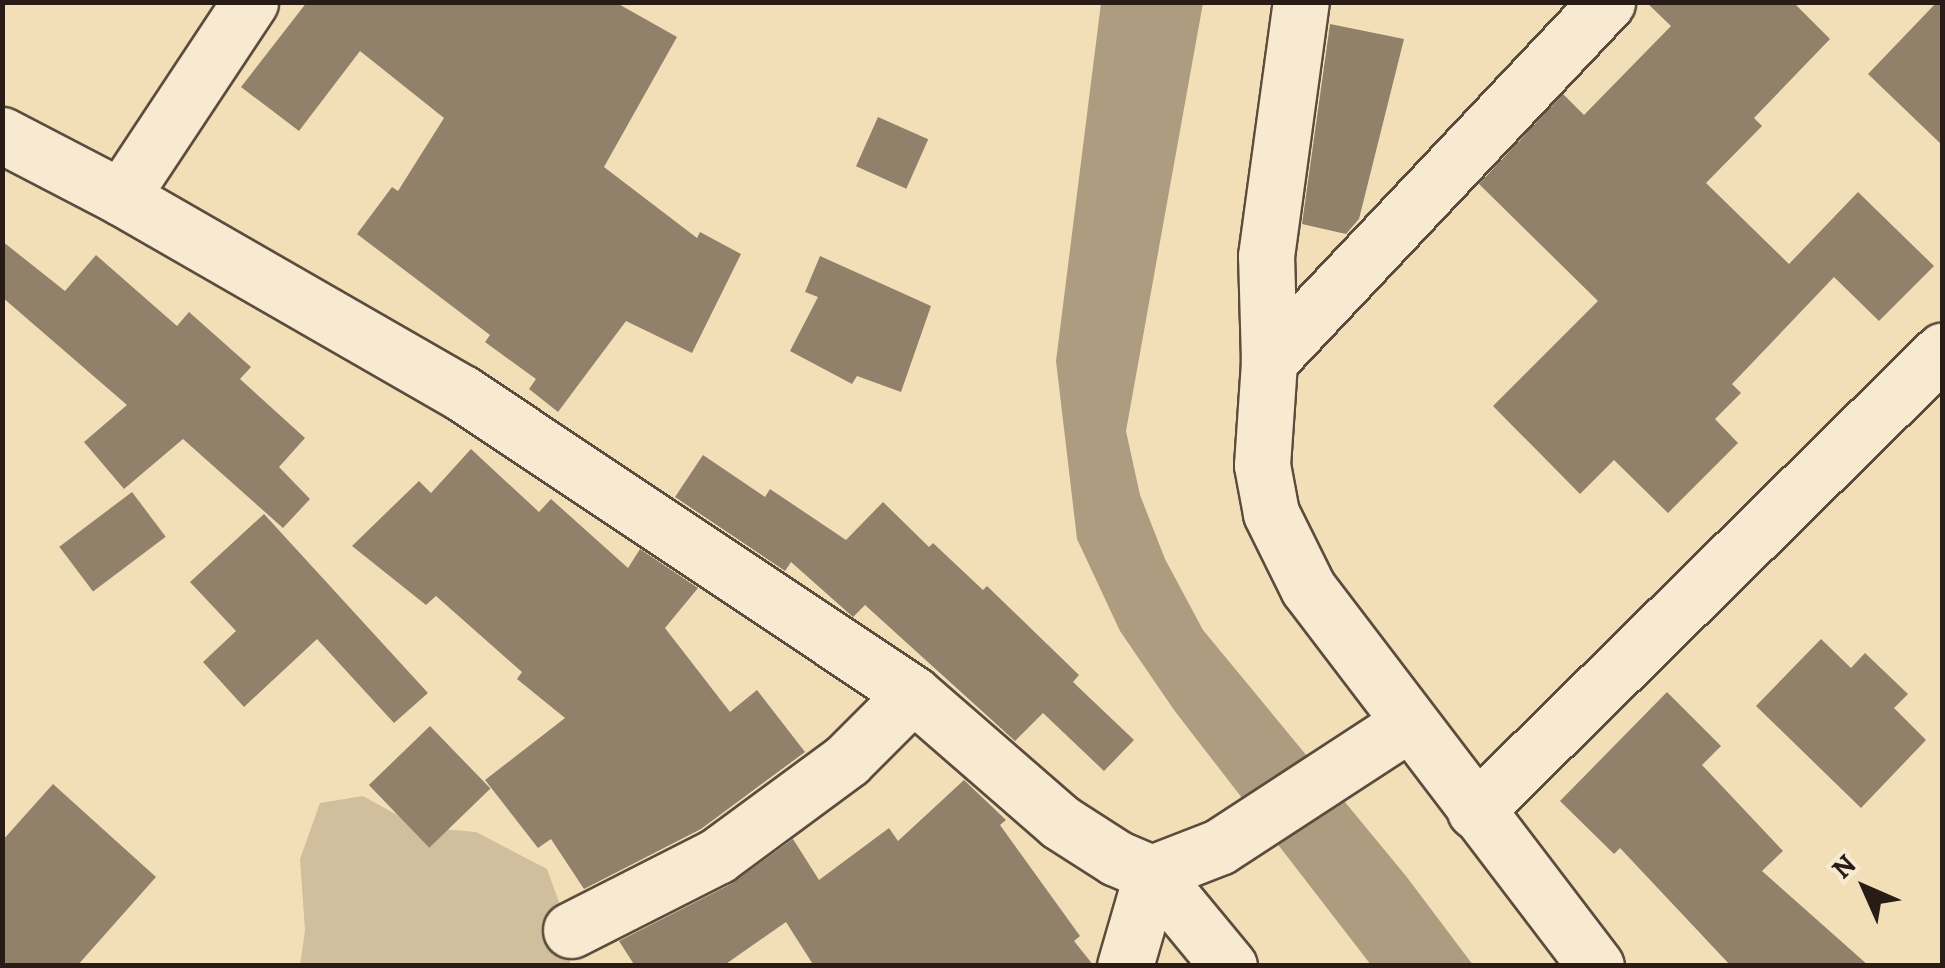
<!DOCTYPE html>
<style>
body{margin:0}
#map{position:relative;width:1945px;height:968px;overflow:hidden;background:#f3dfb7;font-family:Alegreya,serif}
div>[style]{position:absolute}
.green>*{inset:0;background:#d1be9c}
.water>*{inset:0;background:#ae9c80}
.building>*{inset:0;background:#92816a;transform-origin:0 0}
.roads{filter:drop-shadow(2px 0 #5c4c3e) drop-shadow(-2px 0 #5c4c3e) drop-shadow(0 2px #5c4c3e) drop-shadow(0 -2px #5c4c3e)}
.minor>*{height:55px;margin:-27.5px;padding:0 27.5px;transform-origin:27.5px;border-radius:27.5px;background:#f7ead0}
span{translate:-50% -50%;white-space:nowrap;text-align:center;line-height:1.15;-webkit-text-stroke:8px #f7ead0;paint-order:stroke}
.frame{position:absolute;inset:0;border:5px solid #291b16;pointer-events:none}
.north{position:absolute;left:1815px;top:838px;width:100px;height:100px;-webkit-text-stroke:8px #f7ead0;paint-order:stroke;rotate:315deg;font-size:28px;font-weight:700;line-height:40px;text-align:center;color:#291b16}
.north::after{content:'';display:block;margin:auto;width:35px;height:45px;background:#291b16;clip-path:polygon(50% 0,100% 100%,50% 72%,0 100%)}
</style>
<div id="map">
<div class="green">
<div style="clip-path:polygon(363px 796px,419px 827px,476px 832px,547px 869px,571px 935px,570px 965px,300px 966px,305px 930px,300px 859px,320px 803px)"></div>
</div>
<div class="water">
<div style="clip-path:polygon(1101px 3px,1203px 3px,1126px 431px,1140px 495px,1165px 559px,1203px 630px,1406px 876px,1473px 965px,1371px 965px,1174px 710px,1120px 631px,1077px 539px,1056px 361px)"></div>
</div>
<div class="building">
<div style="clip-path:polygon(307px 2px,615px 2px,677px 37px,604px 167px,697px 238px,700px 232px,741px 254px,692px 353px,626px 321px,558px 412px,529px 389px,536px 379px,485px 342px,490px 335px,357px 234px,392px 187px,398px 191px,444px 118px,360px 51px,299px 131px,241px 87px)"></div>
<div style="clip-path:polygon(1646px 2px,1793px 2px,1830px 39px,1754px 118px,1762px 126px,1706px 183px,1789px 264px,1858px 192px,1934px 266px,1879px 321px,1834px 277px,1732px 384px,1741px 393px,1715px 419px,1738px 443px,1668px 513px,1614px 460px,1580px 494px,1493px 406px,1598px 301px,1479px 184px,1563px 94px,1584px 115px,1671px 26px)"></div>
<div style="clip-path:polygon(1937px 2px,1942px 2px,1942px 145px,1868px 74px)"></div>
<div style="clip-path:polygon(1330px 24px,1404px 39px,1359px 219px,1346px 234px,1302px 224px)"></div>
<div style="left:878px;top:117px;width:55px;height:54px;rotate:24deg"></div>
<div style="clip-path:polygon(2px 241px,65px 291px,96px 255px,177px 326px,189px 312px,251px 367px,240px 379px,305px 438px,279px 467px,310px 499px,283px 528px,183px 439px,124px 489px,84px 442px,127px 405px,2px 297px)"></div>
<div style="clip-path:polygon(820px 256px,931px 306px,901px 392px,857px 376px,852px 384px,790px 351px,818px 297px,805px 292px)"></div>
<div style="clip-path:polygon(471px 449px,539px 512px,551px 499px,628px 568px,640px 549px,698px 588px,665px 628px,730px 712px,757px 690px,805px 752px,701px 829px,584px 889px,551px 839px,538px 848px,485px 780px,565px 718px,517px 679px,522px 672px,436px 596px,426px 605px,352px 546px,419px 481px,431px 493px)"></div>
<div style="clip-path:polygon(703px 455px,765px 497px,770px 489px,846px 540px,883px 502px,929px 547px,933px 543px,983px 590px,987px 586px,1079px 675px,1073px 682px,1134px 740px,1104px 771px,1043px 713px,1015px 741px,865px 605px,853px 617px,791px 562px,785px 571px,675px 497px)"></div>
<div style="left:132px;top:492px;width:56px;height:91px;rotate:53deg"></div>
<div style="clip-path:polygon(264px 514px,428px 693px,394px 723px,317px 639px,244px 707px,203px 662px,236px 631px,190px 582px)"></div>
<div style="clip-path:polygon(1821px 639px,1851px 668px,1865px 653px,1908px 694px,1894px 708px,1926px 740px,1861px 808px,1756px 706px)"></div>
<div style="clip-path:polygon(1667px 692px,1721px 746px,1702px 765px,1783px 851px,1762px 871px,1869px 966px,1731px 966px,1620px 848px,1614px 854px,1560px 801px)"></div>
<div style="left:430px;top:726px;width:87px;height:85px;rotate:46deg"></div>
<div style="clip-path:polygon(964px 780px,1006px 820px,1000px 825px,1080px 936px,1074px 941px,1094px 966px,814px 966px,786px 922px,723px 966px,635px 966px,619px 941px,731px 884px,793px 839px,819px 880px,889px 828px,898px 841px)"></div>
<div style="clip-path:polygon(53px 784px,156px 877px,77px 966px,2px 966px,2px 841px)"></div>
</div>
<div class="roads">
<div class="minor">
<div style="left:2px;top:135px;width:134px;rotate:27.5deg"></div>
<div style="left:121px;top:197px;width:393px;rotate:29.9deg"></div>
<div style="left:462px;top:393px;width:542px;rotate:33.72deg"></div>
<div style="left:913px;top:694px;width:195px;rotate:41deg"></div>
<div style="left:1060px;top:822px;width:67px;rotate:32.7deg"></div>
<div style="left:1116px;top:858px;width:39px;rotate:23deg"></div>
<div style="left:1152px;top:873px;width:121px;rotate:50.4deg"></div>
<div style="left:121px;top:197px;width:234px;rotate:-56.5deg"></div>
<div style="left:1269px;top:361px;width:105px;rotate:-91.6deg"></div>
<div style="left:1266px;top:256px;width:256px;rotate:-82.2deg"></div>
<div style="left:1475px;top:811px;width:656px;rotate:-44.57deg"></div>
<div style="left:1152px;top:873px;width:72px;rotate:-21.2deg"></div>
<div style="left:1219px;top:847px;width:225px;rotate:-33.1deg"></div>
<div style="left:571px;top:930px;width:164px;rotate:-26.9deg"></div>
<div style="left:717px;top:856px;width:162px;rotate:-36.4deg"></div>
<div style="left:847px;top:760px;width:93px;rotate:-45deg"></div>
<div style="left:1125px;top:966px;width:97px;rotate:-73.8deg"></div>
<div style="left:1596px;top:966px;width:475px;rotate:-127.3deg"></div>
<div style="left:1308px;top:588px;width:84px;rotate:-116.3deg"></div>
<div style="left:1271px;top:513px;width:49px;rotate:-100.6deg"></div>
<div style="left:1262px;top:465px;width:104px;rotate:-86.1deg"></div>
<div style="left:1269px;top:361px;width:493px;rotate:-46.7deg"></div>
</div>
</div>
<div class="frame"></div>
<div class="north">N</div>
</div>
